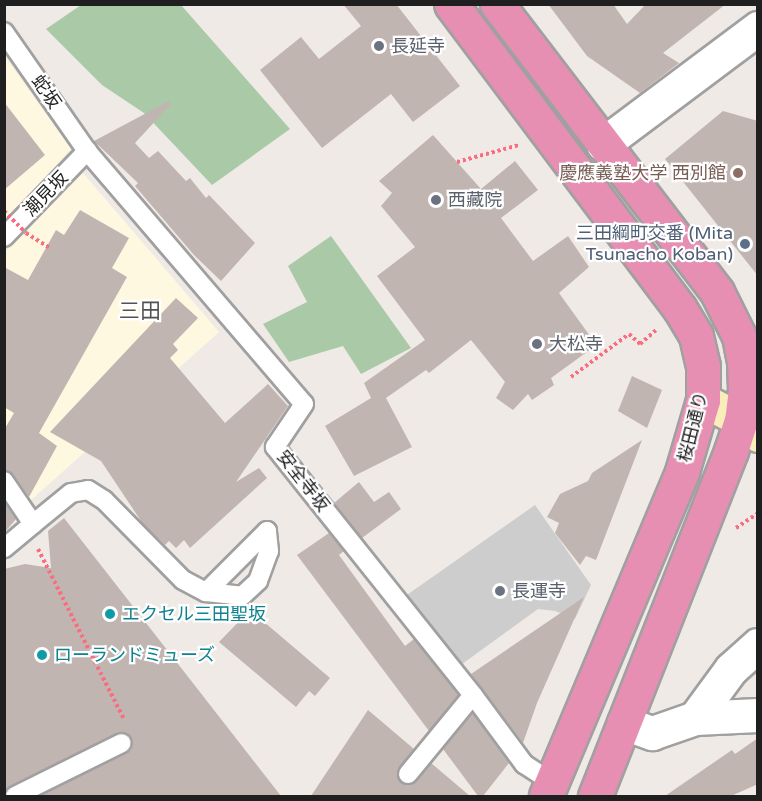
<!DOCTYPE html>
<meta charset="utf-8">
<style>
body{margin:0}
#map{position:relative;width:762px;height:801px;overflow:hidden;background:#f0eae6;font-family:"Varela Round","Noto Sans JP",sans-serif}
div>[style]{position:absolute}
.education>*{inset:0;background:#fff8e0}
.religious>*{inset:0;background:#cdcdcd}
.cemetery>*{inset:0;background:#aac9a7}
.building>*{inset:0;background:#c1b5b2}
.path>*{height:4px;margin-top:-2px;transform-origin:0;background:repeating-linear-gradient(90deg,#f96d7f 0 3px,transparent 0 6px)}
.roads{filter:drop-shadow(2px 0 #a0a0a0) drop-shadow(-2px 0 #a0a0a0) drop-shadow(0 2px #a0a0a0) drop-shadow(0 -2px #a0a0a0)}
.lane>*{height:18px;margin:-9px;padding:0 9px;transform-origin:9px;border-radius:9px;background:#fff}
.street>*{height:33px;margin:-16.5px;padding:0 16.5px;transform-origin:16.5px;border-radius:16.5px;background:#fff}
.secondary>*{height:33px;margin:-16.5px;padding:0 16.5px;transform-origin:16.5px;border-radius:16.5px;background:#f9eeba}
.highway>*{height:33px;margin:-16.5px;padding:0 16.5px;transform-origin:16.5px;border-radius:16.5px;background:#e78eb3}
.path-bridge>*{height:4px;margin-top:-2px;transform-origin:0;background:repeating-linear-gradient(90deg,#f96d7f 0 3px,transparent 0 6px)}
.dots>*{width:16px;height:16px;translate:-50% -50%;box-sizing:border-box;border:3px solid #fff;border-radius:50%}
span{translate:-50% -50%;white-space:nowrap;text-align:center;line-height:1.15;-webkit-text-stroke:4.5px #fff;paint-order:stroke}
.worship-label{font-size:18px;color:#5b616d}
.left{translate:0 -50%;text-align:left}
.street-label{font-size:18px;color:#1f1f1f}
.education-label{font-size:18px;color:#785e54}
.right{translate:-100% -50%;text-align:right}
.service-label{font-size:18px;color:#4e5e75}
.culture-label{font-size:18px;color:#0d838f}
.quarter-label{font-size:21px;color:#525252}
.frame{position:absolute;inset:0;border:6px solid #1f1f1f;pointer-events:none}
</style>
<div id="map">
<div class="education">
<div style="clip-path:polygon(4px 55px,71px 149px,16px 208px,31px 224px,83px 173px,219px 332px,31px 500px,5px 457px,5px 252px,17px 239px,5px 225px)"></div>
</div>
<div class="religious">
<div style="clip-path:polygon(535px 505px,591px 585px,575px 619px,555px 611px,538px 609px,458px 667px,404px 597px)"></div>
</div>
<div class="cemetery">
<div style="clip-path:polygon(81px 5px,181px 5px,290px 129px,212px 185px,144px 113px,102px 85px,46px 29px)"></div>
<div style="clip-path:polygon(331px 236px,411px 348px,361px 374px,343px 346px,289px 362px,263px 324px,307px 302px,288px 266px)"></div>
</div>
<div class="building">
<div style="clip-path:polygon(343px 4px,396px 4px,460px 86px,413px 122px,391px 94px,322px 148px,260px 70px,301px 37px,319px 59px,361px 26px)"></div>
<div style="clip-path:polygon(548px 4px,613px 4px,627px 24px,646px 4px,726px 4px,663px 53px,679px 63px,640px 93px,587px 56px)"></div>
<div style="clip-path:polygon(169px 101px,171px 104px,135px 143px,149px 158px,158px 151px,186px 181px,190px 178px,206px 198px,209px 195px,255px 243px,221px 281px,194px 255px,135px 186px,138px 183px,94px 141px)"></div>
<div style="clip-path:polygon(4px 102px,45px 155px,4px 190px)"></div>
<div style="clip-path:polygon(723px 111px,758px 121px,758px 276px,665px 159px)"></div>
<div style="clip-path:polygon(433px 135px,481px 189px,515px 161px,538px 190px,501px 218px,533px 261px,568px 236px,589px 267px,559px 293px,590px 336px,586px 341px,591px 349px,551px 378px,554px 385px,532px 400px,528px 394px,513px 410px,496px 398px,505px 382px,471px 340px,429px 373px,426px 370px,386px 398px,412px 447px,354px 476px,325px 426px,371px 398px,364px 383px,425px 340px,377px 276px,415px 247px,381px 206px,392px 193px,379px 181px)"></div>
<div style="clip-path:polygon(80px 210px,129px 238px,112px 268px,127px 277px,39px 433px,57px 446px,29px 497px,13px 474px,4px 470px,4px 430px,14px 413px,4px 407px,4px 267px,28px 280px,56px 230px,64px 235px)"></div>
<div style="clip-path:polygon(176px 298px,198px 318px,173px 344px,178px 350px,170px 358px,225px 423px,268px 384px,288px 406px,236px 482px,259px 468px,267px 478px,190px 548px,184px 540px,176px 548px,169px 541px,165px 545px,143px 524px,101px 461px,50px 432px)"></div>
<div style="clip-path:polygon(632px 376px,662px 390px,647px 428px,618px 411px)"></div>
<div style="clip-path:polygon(642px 440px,596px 560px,586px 556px,580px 565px,555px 533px,559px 523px,547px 517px,560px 494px,588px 481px,592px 473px)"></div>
<div style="clip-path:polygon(359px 482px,374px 502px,389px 492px,401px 509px,362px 538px,334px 503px)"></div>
<div style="clip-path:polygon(4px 502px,16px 519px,4px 533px)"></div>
<div style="clip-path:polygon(64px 518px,182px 669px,281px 796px,39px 796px,127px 753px,132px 749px,132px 739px,122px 732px,10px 786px,4px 793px,4px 569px,25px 564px,51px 568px,48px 531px)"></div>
<div style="clip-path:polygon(329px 533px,344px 551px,339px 555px,405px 646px,414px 639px,459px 695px,429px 731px,297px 555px)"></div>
<div style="clip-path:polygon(584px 597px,537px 703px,523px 743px,471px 674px)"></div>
<div style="clip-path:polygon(250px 610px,330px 678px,315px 696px,309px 691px,296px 707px,219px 642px)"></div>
<div style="clip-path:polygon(368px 710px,414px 749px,397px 772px,400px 782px,412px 784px,431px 763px,470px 796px,311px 796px)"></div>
<div style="clip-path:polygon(473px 713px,509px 763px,483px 796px,478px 796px,443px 749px)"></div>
<div style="clip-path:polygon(758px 738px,758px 784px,731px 796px,665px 796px,732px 750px,735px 754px)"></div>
</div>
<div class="path">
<div style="left:457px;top:162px;width:64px;rotate:-15.3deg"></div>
<div style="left:571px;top:377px;width:72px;rotate:-36.6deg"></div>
<div style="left:629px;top:334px;width:15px;rotate:42deg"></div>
<div style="left:640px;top:344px;width:21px;rotate:-41deg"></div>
<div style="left:736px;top:528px;width:27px;rotate:-34deg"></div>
<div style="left:38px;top:549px;width:191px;rotate:63.2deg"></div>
</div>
<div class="roads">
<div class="lane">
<div style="left:4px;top:32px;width:145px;rotate:55.1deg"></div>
<div style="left:87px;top:151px;width:333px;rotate:49.4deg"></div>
<div style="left:304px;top:404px;width:52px;rotate:124deg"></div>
<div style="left:275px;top:447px;width:317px;rotate:51.4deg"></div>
<div style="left:473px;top:695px;width:86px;rotate:53.5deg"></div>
<div style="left:524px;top:764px;width:33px;rotate:33deg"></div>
<div style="left:4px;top:237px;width:120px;rotate:-46deg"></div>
<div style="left:4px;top:481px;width:52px;rotate:56deg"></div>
<div style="left:33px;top:524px;width:38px;rotate:140deg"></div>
<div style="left:33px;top:524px;width:49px;rotate:-39.2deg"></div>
<div style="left:71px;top:493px;width:17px;rotate:-10deg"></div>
<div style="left:88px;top:490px;width:19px;rotate:32deg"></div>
<div style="left:104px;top:500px;width:112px;rotate:45.4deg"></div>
<div style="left:183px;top:580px;width:26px;rotate:28deg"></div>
<div style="left:206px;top:592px;width:36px;rotate:6deg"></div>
<div style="left:242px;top:596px;width:22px;rotate:-43deg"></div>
<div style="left:258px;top:581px;width:32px;rotate:-70deg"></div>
<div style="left:269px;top:551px;width:20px;rotate:-96deg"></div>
<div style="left:267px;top:531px;width:86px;rotate:135deg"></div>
<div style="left:408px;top:774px;width:102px;rotate:-50.6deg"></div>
<div style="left:15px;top:796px;width:119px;rotate:-26.4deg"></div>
</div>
<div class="street">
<div style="left:603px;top:144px;width:194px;rotate:-36.8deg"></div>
<div style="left:695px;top:718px;width:61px;rotate:-53.7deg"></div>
<div style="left:731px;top:669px;width:36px;rotate:-42deg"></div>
<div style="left:624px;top:723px;width:30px;rotate:20deg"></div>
<div style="left:652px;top:733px;width:46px;rotate:-19.2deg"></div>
<div style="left:695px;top:718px;width:63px;rotate:-2.7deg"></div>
</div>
<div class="secondary">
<div style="left:703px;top:400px;width:43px;rotate:27.8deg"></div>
<div style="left:741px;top:420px;width:23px;rotate:41deg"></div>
</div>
<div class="highway">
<div style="left:451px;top:4px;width:381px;rotate:53.1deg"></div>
<div style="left:680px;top:309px;width:31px;rotate:59deg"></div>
<div style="left:696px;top:336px;width:31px;rotate:77deg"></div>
<div style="left:703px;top:366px;width:34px;rotate:90deg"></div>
<div style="left:703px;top:400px;width:75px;rotate:106.3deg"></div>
<div style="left:682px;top:472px;width:351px;rotate:112.8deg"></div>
<div style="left:497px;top:4px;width:362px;rotate:52.6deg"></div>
<div style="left:717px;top:292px;width:49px;rotate:63.4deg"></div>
<div style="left:739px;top:336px;width:25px;rotate:79deg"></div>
<div style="left:744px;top:361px;width:28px;rotate:88deg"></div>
<div style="left:745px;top:389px;width:31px;rotate:97deg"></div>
<div style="left:741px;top:420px;width:33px;rotate:108deg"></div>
<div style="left:731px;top:451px;width:371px;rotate:111.5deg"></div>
</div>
</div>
<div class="path-bridge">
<div style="left:4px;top:211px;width:31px;rotate:45deg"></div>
<div style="left:26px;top:233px;width:28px;rotate:32deg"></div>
</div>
<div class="dots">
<div style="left:379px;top:46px;background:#6b7280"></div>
<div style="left:738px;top:173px;background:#8d6e63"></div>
<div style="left:436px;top:200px;background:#6b7280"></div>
<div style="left:745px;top:244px;background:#5c6f8a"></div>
<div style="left:537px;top:344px;background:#6b7280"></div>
<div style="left:500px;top:591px;background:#6b7280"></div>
<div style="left:110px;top:614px;background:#0f9aa8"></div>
<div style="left:42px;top:655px;background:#0f9aa8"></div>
</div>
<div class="worship-label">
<span class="left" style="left:391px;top:46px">長延寺</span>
<span class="left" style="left:448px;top:200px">西藏院</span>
<span class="left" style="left:549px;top:344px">大松寺</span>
<span class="left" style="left:512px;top:591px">長運寺</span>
</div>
<div class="street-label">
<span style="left:46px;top:92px;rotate:55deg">蛇坂</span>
<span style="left:46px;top:194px;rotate:-46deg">潮見坂</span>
<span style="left:693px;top:427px;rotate:-76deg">桜田通り</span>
<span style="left:303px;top:481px;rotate:52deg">安全寺坂</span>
</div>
<div class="education-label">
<span class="right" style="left:726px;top:173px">慶應義塾大学 西別館</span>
</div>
<div class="service-label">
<span class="right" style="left:733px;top:244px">三田綱町交番 (Mita<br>Tsunacho Koban)</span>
</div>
<div class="culture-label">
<span class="left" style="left:122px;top:614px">エクセル三田聖坂</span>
<span class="left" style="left:54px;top:655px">ローランドミューズ</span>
</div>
<div class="quarter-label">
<span style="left:140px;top:312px">三田</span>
</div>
<div class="frame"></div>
</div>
